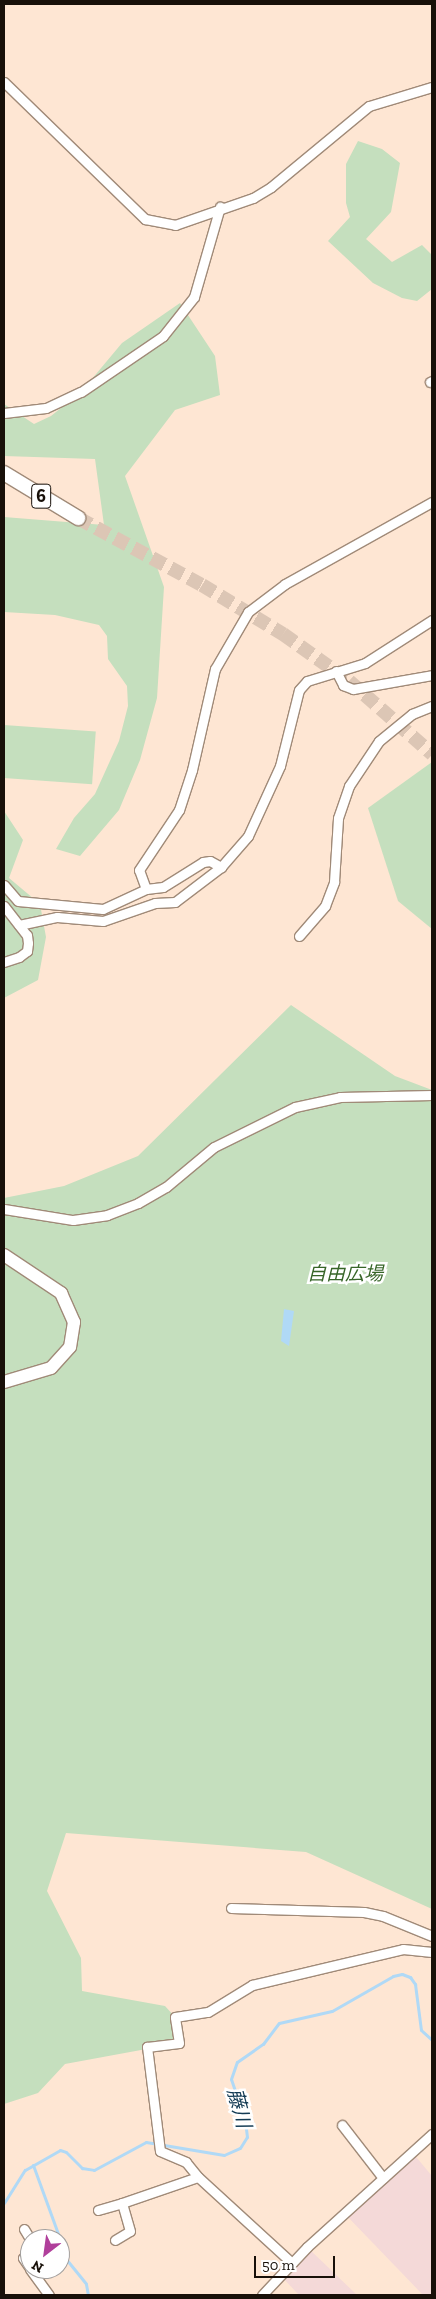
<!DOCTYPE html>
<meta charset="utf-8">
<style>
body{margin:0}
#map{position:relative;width:436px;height:2299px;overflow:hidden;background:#fee6d3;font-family:"Zilla Slab","Noto Sans JP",serif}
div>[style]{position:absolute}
.education>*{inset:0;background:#f4d9d8}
.green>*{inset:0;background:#c5dfbe;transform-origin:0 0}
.water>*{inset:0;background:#b0d9f6}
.stream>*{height:3px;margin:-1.5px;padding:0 1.5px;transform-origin:1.5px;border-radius:1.5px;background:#b0d9f6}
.primary-tunnel>*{height:14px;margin-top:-7px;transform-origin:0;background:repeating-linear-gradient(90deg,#dcc6b5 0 14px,transparent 0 21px)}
.roads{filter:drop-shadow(1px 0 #a08a78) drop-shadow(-1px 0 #a08a78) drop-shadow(0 1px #a08a78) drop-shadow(0 -1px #a08a78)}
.street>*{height:9px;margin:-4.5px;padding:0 4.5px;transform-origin:4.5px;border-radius:4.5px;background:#fff}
.secondary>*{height:12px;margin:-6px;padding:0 6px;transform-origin:6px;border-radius:6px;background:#fff}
.primary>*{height:14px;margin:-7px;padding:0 7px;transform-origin:7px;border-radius:7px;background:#fff}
span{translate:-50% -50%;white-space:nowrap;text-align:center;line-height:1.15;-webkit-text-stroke:5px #fff;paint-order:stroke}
.shield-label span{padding:1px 4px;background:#fff;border:1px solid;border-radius:4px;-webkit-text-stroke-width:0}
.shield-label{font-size:18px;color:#181009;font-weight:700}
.park-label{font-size:19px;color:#376528;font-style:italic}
.water-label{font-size:20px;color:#133b54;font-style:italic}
.frame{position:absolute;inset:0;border:5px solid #181009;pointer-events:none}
.north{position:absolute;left:20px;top:2229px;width:50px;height:50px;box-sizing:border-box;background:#fff;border:1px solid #a39f9d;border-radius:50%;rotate:210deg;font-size:14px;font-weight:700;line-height:20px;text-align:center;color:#181009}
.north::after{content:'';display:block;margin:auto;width:18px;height:22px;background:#b03f9b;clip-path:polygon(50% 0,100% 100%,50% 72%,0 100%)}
.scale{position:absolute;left:254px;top:2256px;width:81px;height:22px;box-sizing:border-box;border:2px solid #181009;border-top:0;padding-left:6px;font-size:15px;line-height:18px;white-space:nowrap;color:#181009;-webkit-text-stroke:4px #fff;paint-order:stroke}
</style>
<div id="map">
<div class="education">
<div style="clip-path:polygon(412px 2152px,432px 2176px,432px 2295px,423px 2295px,344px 2213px)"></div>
<div style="clip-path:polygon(307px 2247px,357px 2295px,299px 2295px,281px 2276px)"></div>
</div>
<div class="green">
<div style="clip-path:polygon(358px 141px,382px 149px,400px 163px,391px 212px,366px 239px,392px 262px,422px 245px,432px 255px,432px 289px,417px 301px,402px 298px,373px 283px,328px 241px,350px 217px,346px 203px,346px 164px)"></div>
<div style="clip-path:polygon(180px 303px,215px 356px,220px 395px,175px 410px,125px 476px,164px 587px,157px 698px,140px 760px,119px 810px,80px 856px,56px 849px,74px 818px,95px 794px,119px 741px,128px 706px,127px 686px,108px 659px,107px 636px,99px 625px,55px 615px,4px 612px,4px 517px,104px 525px,95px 459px,4px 456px,4px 404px,34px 424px,51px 416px,81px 392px,122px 343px)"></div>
<div style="left:4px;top:725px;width:92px;height:53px;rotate:4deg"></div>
<div style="clip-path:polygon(432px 762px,432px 929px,398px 901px,368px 808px)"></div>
<div style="clip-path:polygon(4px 811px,23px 840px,9px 878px,40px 904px,46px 937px,38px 980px,4px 998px)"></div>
<div style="clip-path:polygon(291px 1005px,395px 1076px,432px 1090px,432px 1909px,306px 1852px,66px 1833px,47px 1891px,81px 1958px,82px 1991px,165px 2006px,175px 2017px,179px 2043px,65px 2064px,38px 2093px,4px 2104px,4px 1198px,64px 1186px,138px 1156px)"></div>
</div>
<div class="water">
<div style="clip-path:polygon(284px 1309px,294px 1311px,289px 1346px,281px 1341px)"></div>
</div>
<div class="stream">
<div style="left:33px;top:2165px;width:79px;rotate:70deg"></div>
<div style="left:4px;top:2203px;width:39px;rotate:-58deg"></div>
<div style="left:25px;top:2170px;width:40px;rotate:-29.7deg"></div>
<div style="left:60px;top:2150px;width:6px;rotate:18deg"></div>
<div style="left:66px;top:2152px;width:23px;rotate:45deg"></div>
<div style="left:82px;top:2168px;width:12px;rotate:9deg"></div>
<div style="left:94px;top:2170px;width:59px;rotate:-28.3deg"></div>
<div style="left:146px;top:2142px;width:79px;rotate:9.5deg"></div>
<div style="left:224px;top:2155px;width:17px;rotate:-24deg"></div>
<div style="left:240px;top:2148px;width:13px;rotate:-58deg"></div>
<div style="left:247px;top:2137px;width:17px;rotate:-97deg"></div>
<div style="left:245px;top:2120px;width:43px;rotate:-108.9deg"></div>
<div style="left:231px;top:2079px;width:18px;rotate:-71deg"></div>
<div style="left:237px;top:2062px;width:32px;rotate:-35deg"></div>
<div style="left:263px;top:2044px;width:26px;rotate:-53deg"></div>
<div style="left:279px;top:2023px;width:54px;rotate:-12.8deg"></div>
<div style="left:332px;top:2011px;width:70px;rotate:-29.8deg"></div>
<div style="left:393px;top:1976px;width:9px;rotate:-13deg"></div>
<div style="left:402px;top:1974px;width:9px;rotate:21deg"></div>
<div style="left:410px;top:1977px;width:9px;rotate:54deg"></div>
<div style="left:415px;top:1984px;width:46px;rotate:82.6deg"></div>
<div style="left:421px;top:2030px;width:15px;rotate:42deg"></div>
<div style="left:60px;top:2241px;width:13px;rotate:81deg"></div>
<div style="left:62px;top:2254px;width:38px;rotate:51deg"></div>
<div style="left:86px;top:2284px;width:11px;rotate:80deg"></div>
</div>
<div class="primary-tunnel">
<div style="left:78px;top:518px;width:141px;rotate:28.4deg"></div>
<div style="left:202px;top:585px;width:95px;rotate:31.2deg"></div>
<div style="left:283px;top:634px;width:81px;rotate:35.5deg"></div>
<div style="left:349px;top:681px;width:111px;rotate:41.3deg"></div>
</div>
<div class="roads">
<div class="street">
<div style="left:4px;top:82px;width:197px;rotate:44.2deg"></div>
<div style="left:145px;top:219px;width:31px;rotate:11deg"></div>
<div style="left:175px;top:225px;width:83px;rotate:-19.1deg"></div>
<div style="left:253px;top:198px;width:21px;rotate:-31deg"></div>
<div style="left:271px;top:187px;width:127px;rotate:-39.6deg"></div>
<div style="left:369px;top:106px;width:66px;rotate:-16.8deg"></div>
<div style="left:430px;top:382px;width:2px;rotate:-27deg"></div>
<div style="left:4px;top:413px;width:42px;rotate:-6.8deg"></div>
<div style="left:46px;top:408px;width:38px;rotate:-25deg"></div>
<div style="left:81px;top:392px;width:99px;rotate:-34.3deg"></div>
<div style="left:163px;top:336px;width:50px;rotate:-51.5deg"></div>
<div style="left:194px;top:297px;width:94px;rotate:-73.9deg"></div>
<div style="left:336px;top:671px;width:16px;rotate:63deg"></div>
<div style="left:343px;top:685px;width:11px;rotate:22deg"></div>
<div style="left:353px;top:689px;width:80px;rotate:-10deg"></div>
<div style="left:4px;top:885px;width:21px;rotate:49deg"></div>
<div style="left:18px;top:901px;width:85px;rotate:5.4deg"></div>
<div style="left:103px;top:909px;width:47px;rotate:-24.9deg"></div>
<div style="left:146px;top:889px;width:17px;rotate:-7deg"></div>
<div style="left:163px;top:887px;width:47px;rotate:-32deg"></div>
<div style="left:203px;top:862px;width:7px;rotate:-8deg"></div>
<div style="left:210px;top:861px;width:13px;rotate:29deg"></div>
<div style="left:146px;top:889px;width:20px;rotate:-110deg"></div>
<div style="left:139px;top:870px;width:72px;rotate:-56.3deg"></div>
<div style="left:179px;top:810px;width:42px;rotate:-72deg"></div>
<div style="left:192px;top:770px;width:104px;rotate:-77.2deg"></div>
<div style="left:215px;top:669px;width:66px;rotate:-59.9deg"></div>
<div style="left:248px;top:612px;width:46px;rotate:-37.1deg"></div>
<div style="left:285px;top:584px;width:168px;rotate:-29.2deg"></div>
<div style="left:4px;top:906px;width:37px;rotate:52deg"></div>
<div style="left:27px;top:935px;width:8px;rotate:83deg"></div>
<div style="left:28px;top:943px;width:8px;rotate:97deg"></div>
<div style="left:27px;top:951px;width:10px;rotate:143deg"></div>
<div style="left:19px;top:957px;width:16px;rotate:162deg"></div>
<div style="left:19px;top:925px;width:39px;rotate:-12deg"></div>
<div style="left:57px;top:917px;width:46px;rotate:5deg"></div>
<div style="left:103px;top:921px;width:55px;rotate:-19.1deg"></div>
<div style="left:155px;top:903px;width:20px;rotate:-3deg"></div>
<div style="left:175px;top:902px;width:58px;rotate:-37.3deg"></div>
<div style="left:221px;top:867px;width:41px;rotate:-48.9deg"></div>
<div style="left:248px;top:836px;width:77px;rotate:-65.4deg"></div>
<div style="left:280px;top:766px;width:78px;rotate:-76deg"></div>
<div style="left:299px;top:690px;width:12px;rotate:-48deg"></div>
<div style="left:307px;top:681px;width:61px;rotate:-17.2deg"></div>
<div style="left:365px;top:663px;width:80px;rotate:-32.7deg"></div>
<div style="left:299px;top:936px;width:40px;rotate:-49deg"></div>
<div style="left:325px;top:906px;width:26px;rotate:-69deg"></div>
<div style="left:334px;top:882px;width:64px;rotate:-86.4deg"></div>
<div style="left:338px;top:818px;width:34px;rotate:-71deg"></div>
<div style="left:349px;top:786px;width:54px;rotate:-56.3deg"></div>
<div style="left:379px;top:741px;width:43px;rotate:-39.3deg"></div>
<div style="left:412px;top:714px;width:22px;rotate:-22deg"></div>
<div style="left:4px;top:1209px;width:70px;rotate:9.1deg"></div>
<div style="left:73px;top:1220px;width:34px;rotate:-8deg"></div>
<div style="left:107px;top:1215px;width:33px;rotate:-21deg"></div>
<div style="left:138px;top:1203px;width:32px;rotate:-30deg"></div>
<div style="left:166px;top:1187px;width:62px;rotate:-39.8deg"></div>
<div style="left:214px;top:1147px;width:90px;rotate:-26.3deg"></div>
<div style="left:295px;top:1107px;width:46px;rotate:-12.5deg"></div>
<div style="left:340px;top:1097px;width:92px;rotate:-1.2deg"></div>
<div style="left:231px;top:1908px;width:133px;rotate:1.7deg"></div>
<div style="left:364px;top:1912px;width:19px;rotate:12deg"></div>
<div style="left:383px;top:1916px;width:53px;rotate:22.2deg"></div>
<div style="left:342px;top:2125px;width:67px;rotate:52.3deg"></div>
<div style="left:98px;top:2210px;width:25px;rotate:-16deg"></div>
<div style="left:24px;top:2229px;width:12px;rotate:59deg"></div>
<div style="left:115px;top:2240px;width:17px;rotate:-31deg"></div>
<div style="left:130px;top:2231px;width:29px;rotate:-106deg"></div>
<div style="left:122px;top:2203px;width:80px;rotate:-18.9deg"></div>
<div style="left:30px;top:2252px;width:9px;rotate:139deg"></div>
<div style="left:23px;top:2258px;width:12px;rotate:55deg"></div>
<div style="left:292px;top:2263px;width:127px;rotate:-137.5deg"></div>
<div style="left:198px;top:2177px;width:19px;rotate:-129deg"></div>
<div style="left:186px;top:2162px;width:28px;rotate:-157deg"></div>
<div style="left:160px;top:2151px;width:105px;rotate:-97.1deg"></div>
<div style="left:147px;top:2047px;width:32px;rotate:-7deg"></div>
<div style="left:179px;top:2043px;width:26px;rotate:-99deg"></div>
<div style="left:175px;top:2017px;width:33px;rotate:-9deg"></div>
<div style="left:208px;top:2012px;width:52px;rotate:-31.5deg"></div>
<div style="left:252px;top:1985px;width:155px;rotate:-13.4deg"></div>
<div style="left:403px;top:1949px;width:29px;rotate:6deg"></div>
<div style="left:30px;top:2269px;width:32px;rotate:54deg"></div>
<div style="left:262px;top:2295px;width:66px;rotate:-46.8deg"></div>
<div style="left:307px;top:2247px;width:169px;rotate:-42.1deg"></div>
</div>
<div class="secondary">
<div style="left:4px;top:1255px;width:69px;rotate:33.7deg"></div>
<div style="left:61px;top:1293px;width:32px;rotate:66deg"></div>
<div style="left:74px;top:1322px;width:25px;rotate:99deg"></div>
<div style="left:70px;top:1347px;width:28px;rotate:132deg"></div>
<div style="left:51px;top:1368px;width:49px;rotate:163.4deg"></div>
</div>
<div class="primary">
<div style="left:4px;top:473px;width:87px;rotate:31.3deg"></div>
</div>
</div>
<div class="shield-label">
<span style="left:41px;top:496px">6</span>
</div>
<div class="park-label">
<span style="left:345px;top:1274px">自由広場</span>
</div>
<div class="water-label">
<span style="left:239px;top:2108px;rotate:75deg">藤川</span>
</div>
<div class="frame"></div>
<div class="north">N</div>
<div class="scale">50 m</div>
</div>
